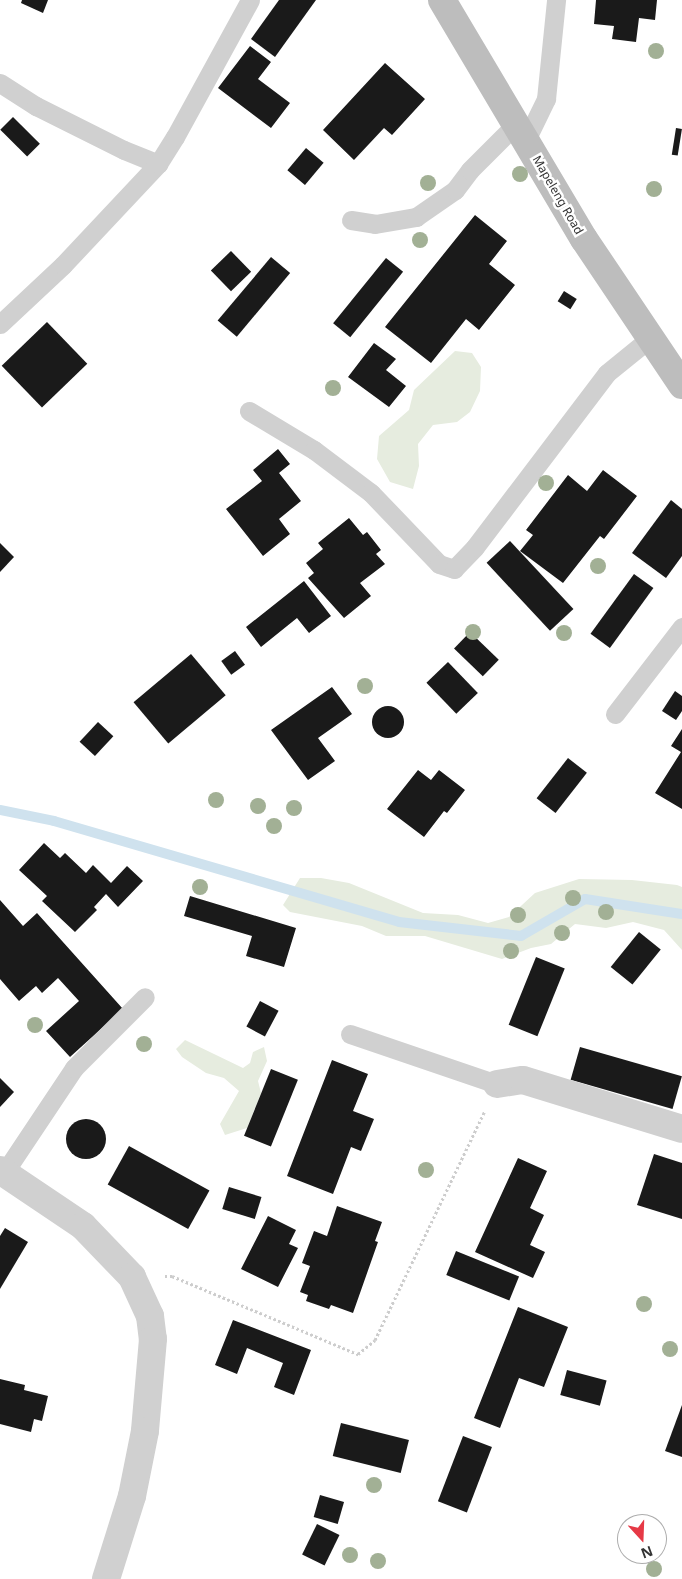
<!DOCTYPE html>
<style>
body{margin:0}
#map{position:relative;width:682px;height:1579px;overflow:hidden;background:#fff;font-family:"Noto Sans",sans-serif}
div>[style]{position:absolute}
.green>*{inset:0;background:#e6ecdf}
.stream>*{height:10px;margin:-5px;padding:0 5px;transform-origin:5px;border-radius:5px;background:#cfe2ee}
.building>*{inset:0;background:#1a1a1a;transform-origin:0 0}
.round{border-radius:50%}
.path>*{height:3px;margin-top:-1.5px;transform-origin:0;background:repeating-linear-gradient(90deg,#cdcdcd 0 2.5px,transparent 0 5px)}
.lane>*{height:19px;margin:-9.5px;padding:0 9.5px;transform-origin:9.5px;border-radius:9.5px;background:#d0d0d0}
.street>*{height:28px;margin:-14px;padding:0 14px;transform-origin:14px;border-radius:14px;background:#d0d0d0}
.secondary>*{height:28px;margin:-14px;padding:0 14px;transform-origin:14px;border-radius:14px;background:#bdbdbd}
.trees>*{width:16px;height:16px;margin:-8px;border-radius:50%;background:#a2b095}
span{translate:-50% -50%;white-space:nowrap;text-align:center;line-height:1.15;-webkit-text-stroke:5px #fff;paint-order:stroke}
.street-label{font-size:12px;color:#333}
.north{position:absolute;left:617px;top:1514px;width:50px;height:50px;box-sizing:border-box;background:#fff;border:1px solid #adadad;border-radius:50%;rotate:160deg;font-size:14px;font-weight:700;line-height:20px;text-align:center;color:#333}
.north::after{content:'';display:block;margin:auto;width:18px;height:22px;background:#e63946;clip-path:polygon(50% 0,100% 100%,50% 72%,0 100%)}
</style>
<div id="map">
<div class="green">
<div style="clip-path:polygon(455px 351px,472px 353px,481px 367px,480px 391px,470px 412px,457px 422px,433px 425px,418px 444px,419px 466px,413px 489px,390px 482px,377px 459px,379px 436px,409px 410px,414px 390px)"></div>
<div style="clip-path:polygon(300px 878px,321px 878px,349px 883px,423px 913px,458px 915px,488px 923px,509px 917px,535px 893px,579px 879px,632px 880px,677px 885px,682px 887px,682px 950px,664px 930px,633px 922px,606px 928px,575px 924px,551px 944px,531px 948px,502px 959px,425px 936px,386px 936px,362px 926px,290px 912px,283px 905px)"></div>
<div style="clip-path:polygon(185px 1040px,243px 1068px,250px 1063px,253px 1052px,264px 1047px,267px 1061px,258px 1081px,261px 1093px,247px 1128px,225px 1135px,220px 1124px,239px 1091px,224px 1078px,206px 1073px,182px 1057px,176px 1049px)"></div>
</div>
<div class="stream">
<div style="left:0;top:810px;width:55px;rotate:11.5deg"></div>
<div style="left:54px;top:821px;width:359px;rotate:16.3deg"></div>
<div style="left:399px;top:922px;width:123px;rotate:6.5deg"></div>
<div style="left:521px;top:936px;width:74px;rotate:-30deg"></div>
<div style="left:585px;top:899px;width:98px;rotate:8.8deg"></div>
</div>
<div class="building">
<div style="clip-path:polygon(22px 0,48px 0,43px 13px,21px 3px)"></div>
<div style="clip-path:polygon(279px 0,316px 0,275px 57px,251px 39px)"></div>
<div style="clip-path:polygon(596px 0,657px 0,655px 20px,639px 18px,636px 42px,612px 39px,614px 26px,594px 24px)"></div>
<div style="clip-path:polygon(250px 46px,271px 62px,258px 79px,290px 103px,271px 128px,218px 88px)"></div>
<div style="clip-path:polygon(385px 63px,425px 99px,392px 135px,384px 128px,354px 160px,323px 130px)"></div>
<div style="left:13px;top:117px;width:38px;height:18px;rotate:45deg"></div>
<div style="left:676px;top:128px;width:6px;height:27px;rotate:9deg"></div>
<div style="left:306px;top:148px;width:23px;height:29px;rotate:40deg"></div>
<div style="clip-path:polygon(475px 215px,507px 241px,489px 264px,515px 285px,479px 330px,466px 319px,431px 363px,385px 327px)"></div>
<div style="left:231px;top:251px;width:29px;height:28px;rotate:46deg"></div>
<div style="left:271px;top:257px;width:25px;height:83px;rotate:40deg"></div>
<div style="left:386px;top:258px;width:22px;height:84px;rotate:39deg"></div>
<div style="left:564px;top:291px;width:15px;height:12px;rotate:32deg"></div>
<div style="left:47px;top:322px;width:58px;height:63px;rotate:46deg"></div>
<div style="clip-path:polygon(374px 343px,396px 359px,386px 370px,406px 386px,389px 407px,348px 377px)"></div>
<div style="clip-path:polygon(278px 449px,290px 464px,279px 473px,301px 501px,279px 519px,290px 534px,263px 556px,226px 509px,262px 481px,253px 470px)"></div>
<div style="clip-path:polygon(603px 470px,637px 496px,604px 539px,600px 536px,563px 583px,520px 551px,533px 535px,526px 530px,568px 475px,587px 491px)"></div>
<div style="clip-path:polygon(671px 500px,682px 509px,682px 556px,666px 578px,632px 553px)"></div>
<div style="clip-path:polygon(349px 518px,363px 535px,367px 532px,381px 550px,376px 554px,385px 564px,360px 583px,371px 596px,344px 618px,308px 578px,314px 573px,306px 563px,323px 549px,318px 543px)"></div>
<div style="left:510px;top:541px;width:93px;height:32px;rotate:47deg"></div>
<div style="clip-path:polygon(0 543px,14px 557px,0 572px)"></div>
<div style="left:634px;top:574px;width:24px;height:74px;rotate:36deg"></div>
<div style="clip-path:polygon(304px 581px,331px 616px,309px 633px,297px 618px,261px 647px,246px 627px)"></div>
<div style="left:470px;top:632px;width:40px;height:23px;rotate:44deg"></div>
<div style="left:235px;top:651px;width:17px;height:17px;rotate:54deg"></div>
<div style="left:191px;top:654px;width:54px;height:75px;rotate:50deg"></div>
<div style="left:448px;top:662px;width:43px;height:30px;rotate:46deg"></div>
<div style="clip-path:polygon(332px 687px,352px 714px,318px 738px,335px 761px,308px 780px,271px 730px)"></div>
<div style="clip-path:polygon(675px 691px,682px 696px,682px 711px,676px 720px,662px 711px)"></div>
<div class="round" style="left:372px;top:706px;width:32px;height:32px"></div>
<div style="left:98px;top:722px;width:21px;height:27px;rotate:43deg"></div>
<div style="clip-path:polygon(682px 729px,682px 809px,655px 793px,681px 752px,671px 746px)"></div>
<div style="left:568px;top:758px;width:24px;height:51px;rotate:38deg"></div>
<div style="clip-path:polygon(418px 770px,431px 780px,439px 770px,465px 790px,447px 813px,444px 811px,424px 837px,387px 809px)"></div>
<div style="clip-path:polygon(44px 843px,60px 858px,65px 853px,86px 873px,93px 865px,111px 883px,127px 866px,143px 881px,118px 907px,106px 894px,94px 907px,97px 910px,75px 932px,42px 901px,47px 896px,19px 870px)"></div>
<div style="clip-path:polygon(190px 896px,296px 928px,284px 967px,246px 956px,252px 936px,184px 916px)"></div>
<div style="clip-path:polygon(0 900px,23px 926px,37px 913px,123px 1009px,70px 1057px,46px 1031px,79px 1001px,58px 978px,42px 993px,36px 986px,19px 1001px,0 979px)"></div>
<div style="left:639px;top:932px;width:28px;height:45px;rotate:39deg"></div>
<div style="left:536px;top:957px;width:31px;height:73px;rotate:22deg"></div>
<div style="left:260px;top:1001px;width:21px;height:29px;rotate:28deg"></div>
<div style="left:580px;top:1047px;width:106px;height:34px;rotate:16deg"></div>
<div style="clip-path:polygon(332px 1060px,368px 1074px,353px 1111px,374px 1119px,361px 1151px,351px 1147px,333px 1194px,287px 1176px)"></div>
<div style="left:271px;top:1069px;width:29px;height:72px;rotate:22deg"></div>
<div style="clip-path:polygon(0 1078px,14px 1092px,0 1107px)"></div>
<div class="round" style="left:66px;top:1119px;width:40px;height:40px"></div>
<div style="left:129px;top:1146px;width:92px;height:44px;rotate:29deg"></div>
<div style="clip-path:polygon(654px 1154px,682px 1163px,682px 1219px,637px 1205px)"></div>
<div style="clip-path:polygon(518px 1158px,547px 1171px,530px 1208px,544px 1215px,530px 1245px,545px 1252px,533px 1278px,475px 1252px)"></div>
<div style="left:229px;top:1187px;width:34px;height:23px;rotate:17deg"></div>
<div style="clip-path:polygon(337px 1206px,382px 1222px,375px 1241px,378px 1242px,353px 1313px,331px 1305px,329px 1309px,306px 1301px,308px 1295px,300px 1292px,310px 1266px,302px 1263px,314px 1231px,327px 1236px)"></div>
<div style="clip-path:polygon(268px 1216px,296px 1230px,289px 1244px,298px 1248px,278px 1287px,241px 1269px)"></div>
<div style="clip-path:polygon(5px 1228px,28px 1242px,0 1289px,0 1236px)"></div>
<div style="left:456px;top:1251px;width:68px;height:26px;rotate:22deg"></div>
<div style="clip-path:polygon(518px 1307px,568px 1327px,544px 1387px,519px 1378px,500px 1428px,474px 1418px)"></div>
<div style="clip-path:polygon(233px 1320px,311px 1350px,294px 1395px,274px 1387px,283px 1363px,247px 1348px,237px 1374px,215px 1365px)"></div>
<div style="left:567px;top:1370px;width:41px;height:26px;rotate:15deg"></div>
<div style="clip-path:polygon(0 1379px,25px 1385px,24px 1390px,48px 1396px,42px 1421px,34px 1419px,31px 1432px,0 1424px)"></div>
<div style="clip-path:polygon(682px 1405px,682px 1457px,665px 1451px)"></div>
<div style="left:341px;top:1423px;width:70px;height:34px;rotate:14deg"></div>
<div style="left:463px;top:1436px;width:31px;height:70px;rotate:21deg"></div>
<div style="left:320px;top:1495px;width:25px;height:23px;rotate:16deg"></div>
<div style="left:317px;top:1524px;width:25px;height:34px;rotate:26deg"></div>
</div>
<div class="path">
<div style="left:165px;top:1276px;width:7px"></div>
<div style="left:172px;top:1276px;width:202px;rotate:22.8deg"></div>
<div style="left:358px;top:1354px;width:22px;rotate:-39deg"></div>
<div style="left:375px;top:1340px;width:253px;rotate:-64.4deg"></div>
</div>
<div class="lane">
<div style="left:0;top:83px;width:43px;rotate:32.6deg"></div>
<div style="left:36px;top:106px;width:98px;rotate:26.6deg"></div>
<div style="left:124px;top:150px;width:37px;rotate:22deg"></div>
<div style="left:526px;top:140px;width:46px;rotate:-64deg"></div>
<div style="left:546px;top:99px;width:100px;rotate:-84.2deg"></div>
<div style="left:351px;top:220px;width:24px;rotate:9deg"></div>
<div style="left:375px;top:224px;width:42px;rotate:-9.7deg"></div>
<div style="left:416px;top:217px;width:47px;rotate:-34.7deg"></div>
<div style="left:455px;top:190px;width:25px;rotate:-53deg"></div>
<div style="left:470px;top:170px;width:64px;rotate:-45deg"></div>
<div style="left:0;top:324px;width:86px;rotate:-43.1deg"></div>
<div style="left:63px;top:265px;width:139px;rotate:-46.8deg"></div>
<div style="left:158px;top:164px;width:32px;rotate:-58deg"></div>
<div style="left:175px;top:137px;width:156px;rotate:-61.3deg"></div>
<div style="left:249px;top:411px;width:76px;rotate:31deg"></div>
<div style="left:314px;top:450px;width:71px;rotate:37deg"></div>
<div style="left:371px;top:493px;width:98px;rotate:46.2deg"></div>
<div style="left:439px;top:564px;width:16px;rotate:18deg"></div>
<div style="left:454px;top:569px;width:30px;rotate:-46deg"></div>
<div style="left:475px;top:547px;width:218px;rotate:-52.8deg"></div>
<div style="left:607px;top:373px;width:55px;rotate:-39.1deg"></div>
<div style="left:615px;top:714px;width:110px;rotate:-52.4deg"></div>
<div style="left:350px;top:1034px;width:155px;rotate:18.8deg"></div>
<div style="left:4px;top:1173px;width:126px;rotate:-56.3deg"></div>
<div style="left:74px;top:1068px;width:100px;rotate:-45deg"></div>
</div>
<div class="street">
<div style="left:497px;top:1084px;width:26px;rotate:-9deg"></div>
<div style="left:523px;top:1080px;width:166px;rotate:17.1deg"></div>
<div style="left:0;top:1170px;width:100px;rotate:34deg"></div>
<div style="left:83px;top:1226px;width:71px;rotate:46.1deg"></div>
<div style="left:132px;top:1277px;width:43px;rotate:65.2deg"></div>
<div style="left:150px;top:1316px;width:23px;rotate:83deg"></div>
<div style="left:153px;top:1339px;width:92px;rotate:95deg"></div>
<div style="left:145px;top:1431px;width:66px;rotate:101.3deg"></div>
<div style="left:132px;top:1496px;width:87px;rotate:107.4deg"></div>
</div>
<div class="secondary">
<div style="left:442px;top:0;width:278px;rotate:59.3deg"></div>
<div style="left:584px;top:239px;width:176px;rotate:56.1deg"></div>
</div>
<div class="trees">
<div style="left:656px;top:51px"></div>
<div style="left:520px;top:174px"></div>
<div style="left:428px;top:183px"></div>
<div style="left:654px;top:189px"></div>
<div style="left:420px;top:240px"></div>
<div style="left:333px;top:388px"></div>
<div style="left:546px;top:483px"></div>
<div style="left:598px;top:566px"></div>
<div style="left:473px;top:632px"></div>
<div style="left:564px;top:633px"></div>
<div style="left:365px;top:686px"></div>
<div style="left:216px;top:800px"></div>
<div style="left:258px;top:806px"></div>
<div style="left:294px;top:808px"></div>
<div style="left:274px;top:826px"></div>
<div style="left:200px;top:887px"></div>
<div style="left:573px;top:898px"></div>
<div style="left:606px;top:912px"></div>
<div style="left:518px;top:915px"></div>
<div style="left:562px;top:933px"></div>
<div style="left:511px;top:951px"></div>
<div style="left:35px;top:1025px"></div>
<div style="left:144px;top:1044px"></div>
<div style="left:426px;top:1170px"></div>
<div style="left:644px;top:1304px"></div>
<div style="left:670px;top:1349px"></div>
<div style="left:374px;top:1485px"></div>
<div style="left:350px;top:1555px"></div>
<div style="left:378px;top:1561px"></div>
<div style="left:654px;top:1569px"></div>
</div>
<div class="street-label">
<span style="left:558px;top:195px;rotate:60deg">Mapeleng Road</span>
</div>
<div class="north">N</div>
</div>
